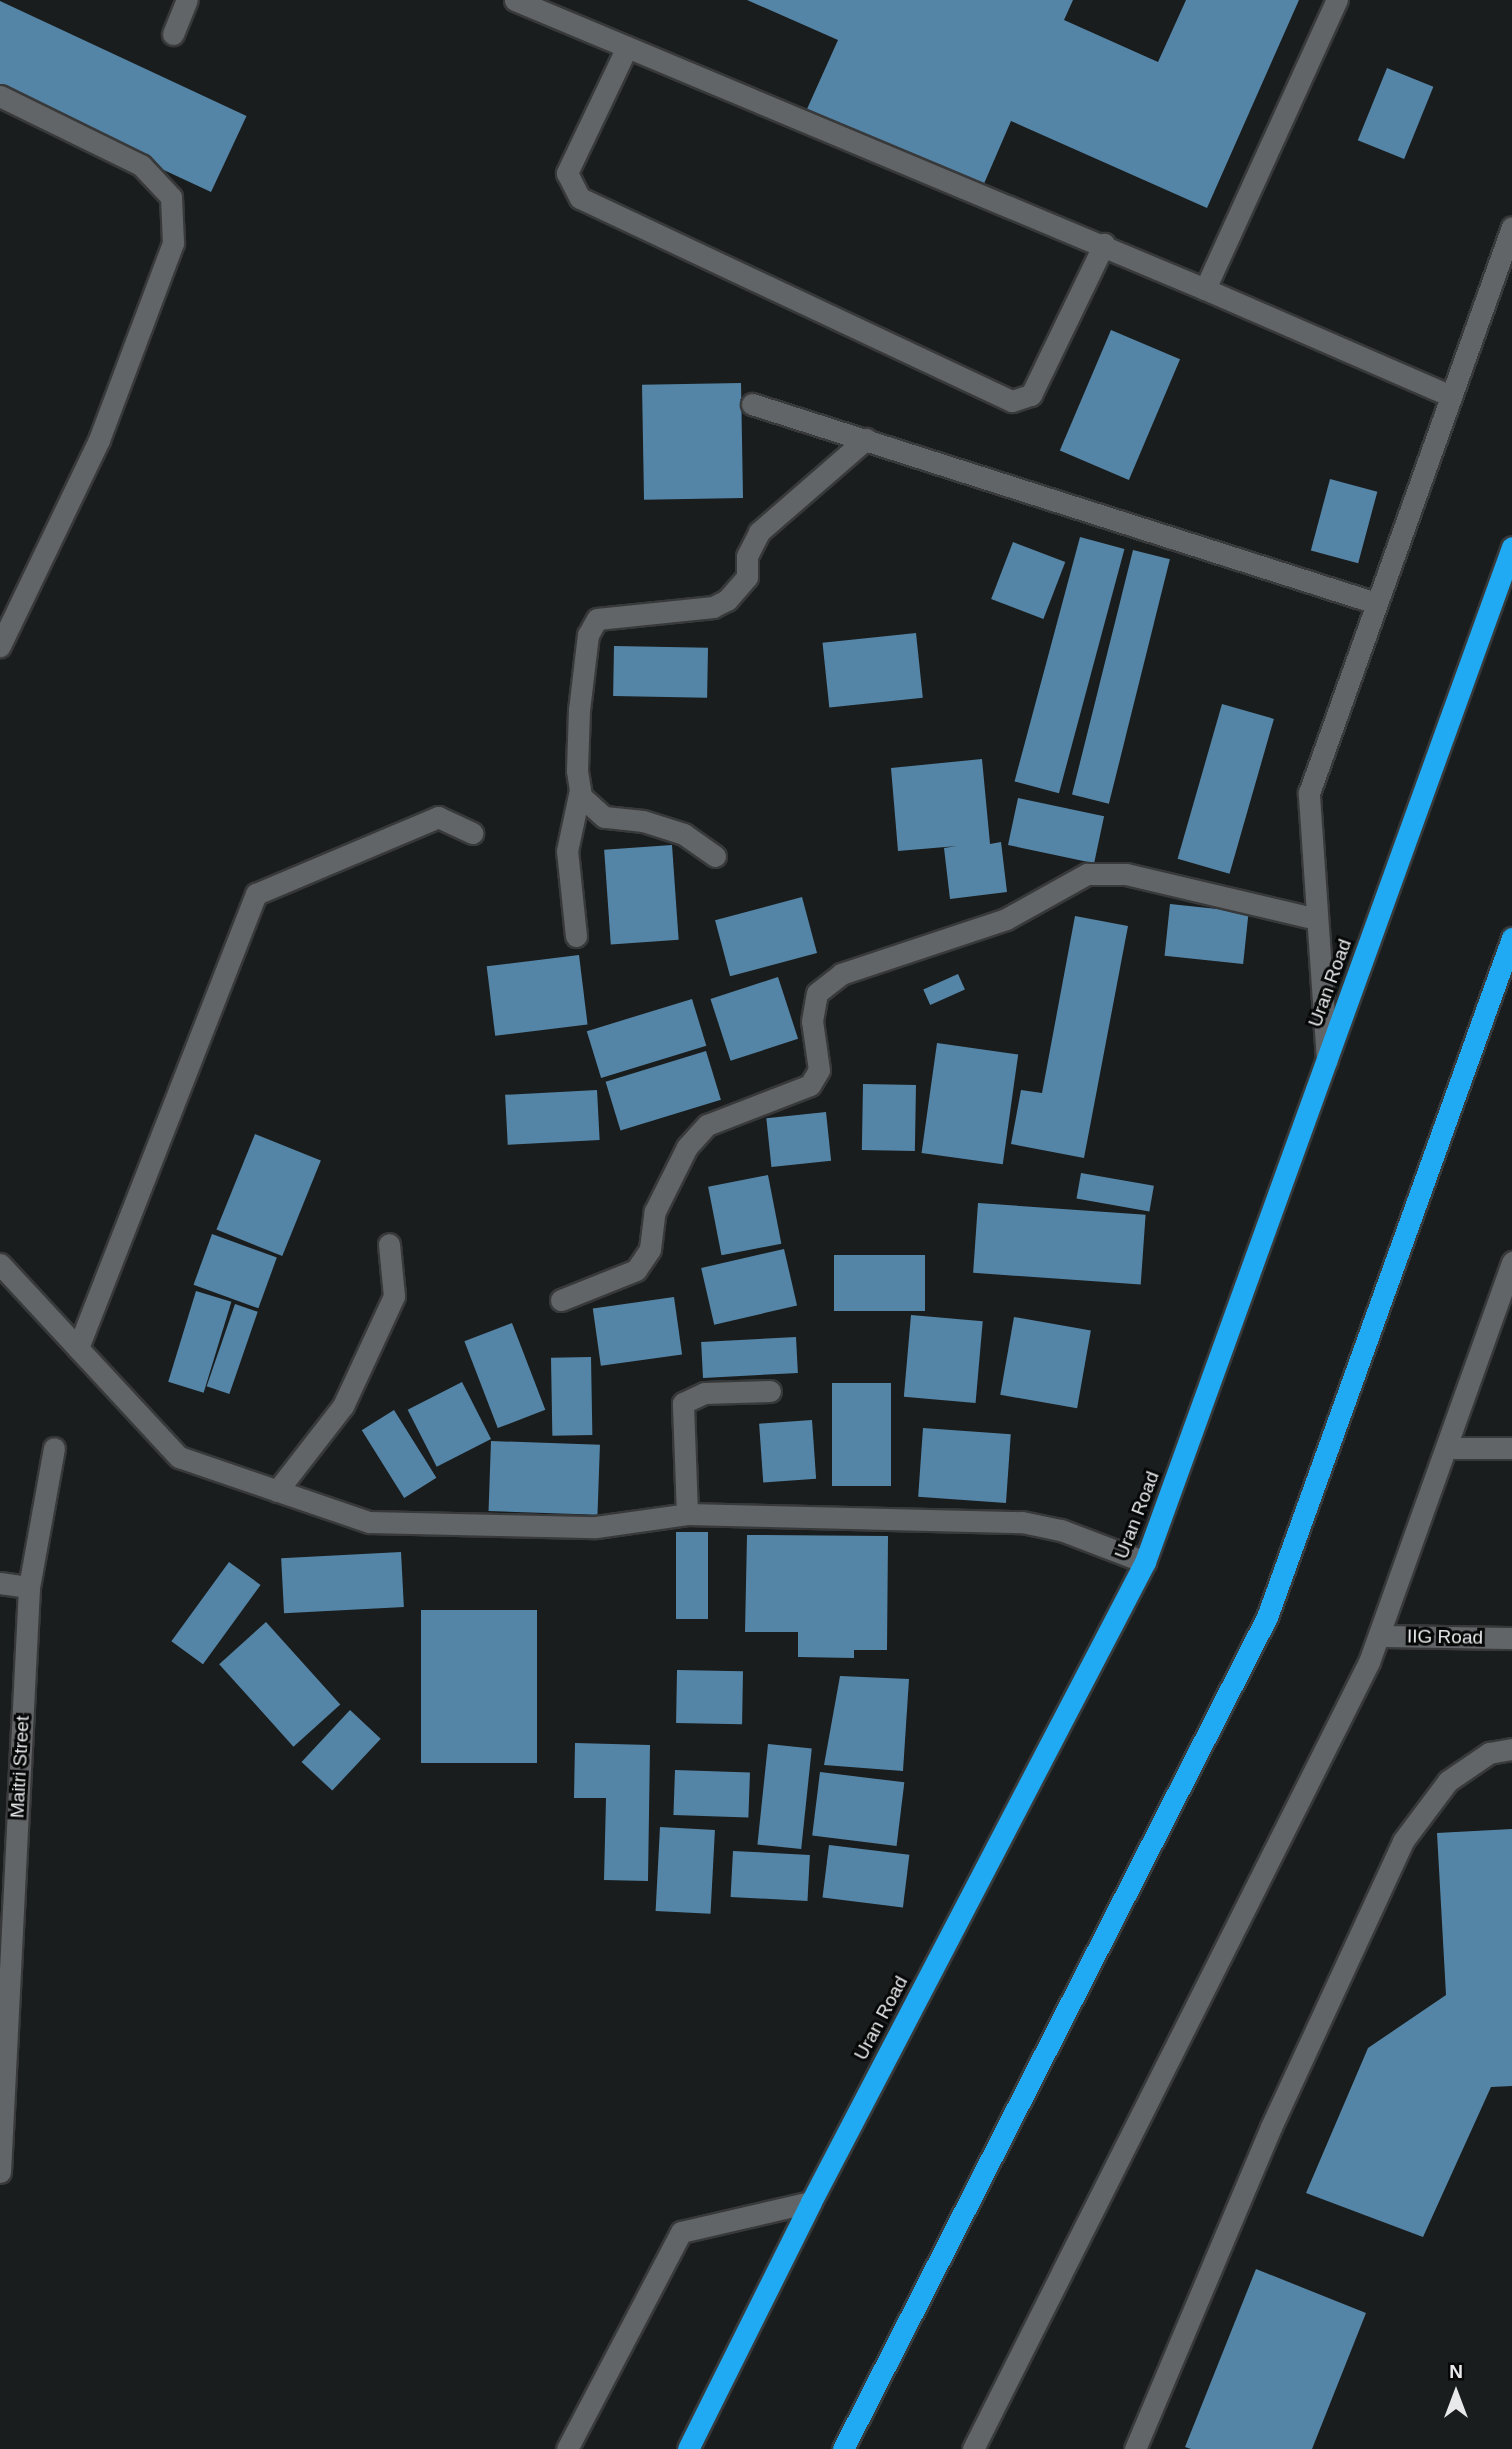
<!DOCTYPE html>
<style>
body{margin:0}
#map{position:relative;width:1512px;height:2449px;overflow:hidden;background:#1a1d1e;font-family:Arial,sans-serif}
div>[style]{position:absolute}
.building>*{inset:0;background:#5585a6;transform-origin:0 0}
.roads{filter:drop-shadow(2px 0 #38393a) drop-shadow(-2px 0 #38393a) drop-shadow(0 2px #38393a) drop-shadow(0 -2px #38393a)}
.minor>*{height:21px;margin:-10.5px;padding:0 10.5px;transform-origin:10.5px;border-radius:10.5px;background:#626567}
.highway>*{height:21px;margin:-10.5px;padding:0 10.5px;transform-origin:10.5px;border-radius:10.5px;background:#1faaf3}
span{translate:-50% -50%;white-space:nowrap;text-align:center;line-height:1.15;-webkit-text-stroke:6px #060707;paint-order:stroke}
.street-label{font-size:19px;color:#e7e9ea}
.north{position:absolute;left:1421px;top:2358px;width:70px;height:70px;-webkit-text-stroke:5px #060707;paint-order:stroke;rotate:0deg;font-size:19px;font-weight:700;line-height:28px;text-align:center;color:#e7e9ea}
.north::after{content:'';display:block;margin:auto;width:24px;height:32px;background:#e7e9ea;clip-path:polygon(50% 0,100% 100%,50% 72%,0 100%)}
</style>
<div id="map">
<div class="building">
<div style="clip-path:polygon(747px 0,1073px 0,1064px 20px,1158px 62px,1186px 0,1299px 0,1207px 208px,1011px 121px,983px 186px,807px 109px,838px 40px)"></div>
<div style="left:0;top:1px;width:272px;height:84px;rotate:25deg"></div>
<div style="left:1387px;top:68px;width:50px;height:78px;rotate:22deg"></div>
<div style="left:1111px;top:330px;width:75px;height:131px;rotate:23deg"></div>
<div style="left:741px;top:383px;width:115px;height:99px;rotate:89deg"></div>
<div style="left:1330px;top:479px;width:49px;height:74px;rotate:15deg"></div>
<div style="left:1080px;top:537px;width:46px;height:253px;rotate:15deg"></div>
<div style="left:1013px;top:542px;width:56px;height:61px;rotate:21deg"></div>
<div style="left:1133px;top:550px;width:38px;height:252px;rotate:14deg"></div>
<div style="left:916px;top:633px;width:65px;height:94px;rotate:84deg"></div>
<div style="left:614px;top:646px;width:94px;height:50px;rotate:1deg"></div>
<div style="left:1222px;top:704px;width:54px;height:161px;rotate:16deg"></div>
<div style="clip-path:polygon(982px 759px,990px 844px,1001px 842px,1007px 892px,950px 899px,944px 848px,957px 846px,898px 851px,891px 768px)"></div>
<div style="left:1018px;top:798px;width:88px;height:48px;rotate:12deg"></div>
<div style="left:672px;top:845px;width:95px;height:68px;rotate:86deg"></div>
<div style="left:802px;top:897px;width:58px;height:90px;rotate:75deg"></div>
<div style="left:1170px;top:904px;width:79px;height:52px;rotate:6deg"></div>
<div style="clip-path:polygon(1075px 916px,1128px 926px,1084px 1158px,1011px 1144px,1021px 1090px,1042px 1093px)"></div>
<div style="left:579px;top:955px;width:70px;height:93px;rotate:83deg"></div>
<div style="left:958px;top:974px;width:17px;height:38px;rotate:66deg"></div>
<div style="left:778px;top:977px;width:65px;height:71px;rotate:72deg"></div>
<div style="left:692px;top:999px;width:49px;height:110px;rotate:73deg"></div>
<div style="left:937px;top:1043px;width:82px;height:111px;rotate:8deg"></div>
<div style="left:706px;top:1051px;width:51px;height:105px;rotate:73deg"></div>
<div style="left:863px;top:1084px;width:53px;height:66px;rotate:1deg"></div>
<div style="left:597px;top:1090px;width:50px;height:92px;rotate:87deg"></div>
<div style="left:826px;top:1112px;width:49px;height:60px;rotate:84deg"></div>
<div style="left:255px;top:1134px;width:71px;height:103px;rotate:22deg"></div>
<div style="left:1081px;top:1173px;width:74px;height:26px;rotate:10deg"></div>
<div style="left:768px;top:1175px;width:70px;height:61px;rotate:79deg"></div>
<div style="left:978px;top:1203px;width:168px;height:70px;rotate:4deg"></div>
<div style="left:212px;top:1234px;width:69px;height:54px;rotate:20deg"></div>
<div style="left:784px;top:1249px;width:58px;height:85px;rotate:77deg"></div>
<div style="left:834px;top:1255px;width:91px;height:56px"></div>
<div style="left:196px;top:1291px;width:37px;height:95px;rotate:17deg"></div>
<div style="left:674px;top:1297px;width:58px;height:82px;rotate:82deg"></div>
<div style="left:235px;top:1304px;width:24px;height:87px;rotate:19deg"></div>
<div style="left:911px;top:1315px;width:72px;height:82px;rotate:5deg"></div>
<div style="left:1014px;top:1317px;width:78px;height:79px;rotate:10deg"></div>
<div style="left:512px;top:1323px;width:93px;height:51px;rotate:69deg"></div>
<div style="left:796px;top:1337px;width:36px;height:95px;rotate:87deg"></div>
<div style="left:591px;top:1357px;width:78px;height:40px;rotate:89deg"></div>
<div style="left:462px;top:1382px;width:64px;height:61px;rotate:63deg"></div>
<div style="left:832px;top:1383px;width:59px;height:103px"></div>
<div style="left:394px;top:1410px;width:80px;height:38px;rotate:58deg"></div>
<div style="left:812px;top:1420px;width:59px;height:53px;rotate:86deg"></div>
<div style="left:923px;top:1428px;width:88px;height:69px;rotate:4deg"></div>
<div style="left:491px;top:1441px;width:109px;height:70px;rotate:2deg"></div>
<div style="left:676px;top:1532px;width:32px;height:87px"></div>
<div style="clip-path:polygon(747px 1535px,888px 1536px,887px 1650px,854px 1650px,854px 1658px,798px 1657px,798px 1632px,745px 1632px)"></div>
<div style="left:401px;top:1552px;width:55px;height:120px;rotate:87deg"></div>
<div style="left:229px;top:1562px;width:39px;height:98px;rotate:36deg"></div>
<div style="left:421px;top:1610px;width:116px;height:153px"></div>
<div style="left:266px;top:1622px;width:111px;height:63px;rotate:48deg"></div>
<div style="left:677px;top:1670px;width:66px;height:53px;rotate:1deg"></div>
<div style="clip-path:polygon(840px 1676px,909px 1679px,903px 1771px,824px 1765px)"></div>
<div style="left:350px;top:1710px;width:42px;height:71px;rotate:43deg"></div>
<div style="clip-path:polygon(575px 1743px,650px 1745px,648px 1881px,604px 1880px,606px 1798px,574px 1798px)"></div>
<div style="left:768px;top:1744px;width:44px;height:101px;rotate:6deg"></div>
<div style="left:675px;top:1770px;width:75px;height:45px;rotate:2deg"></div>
<div style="left:820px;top:1772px;width:85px;height:64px;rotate:7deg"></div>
<div style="left:660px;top:1827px;width:55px;height:84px;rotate:3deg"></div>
<div style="clip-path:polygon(1512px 1829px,1512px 2086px,1491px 2087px,1423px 2237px,1306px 2193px,1368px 2048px,1446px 1995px,1437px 1833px)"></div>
<div style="left:829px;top:1845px;width:81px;height:53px;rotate:7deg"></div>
<div style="left:733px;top:1851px;width:77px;height:46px;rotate:3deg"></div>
<div style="clip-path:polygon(1256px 2269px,1366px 2313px,1312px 2449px,1191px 2449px,1185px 2447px)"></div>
</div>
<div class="roads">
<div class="minor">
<div style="left:515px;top:0;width:748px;rotate:22.73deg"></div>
<div style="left:1205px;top:289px;width:318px;rotate:-65.5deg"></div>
<div style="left:173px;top:34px;width:37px;rotate:-68deg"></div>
<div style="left:627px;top:47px;width:140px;rotate:115.5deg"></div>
<div style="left:567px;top:173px;width:28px;rotate:63deg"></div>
<div style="left:580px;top:198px;width:477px;rotate:25.2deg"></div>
<div style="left:1012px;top:401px;width:20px;rotate:-18deg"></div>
<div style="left:1031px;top:395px;width:168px;rotate:-64.2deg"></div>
<div style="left:0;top:96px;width:157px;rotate:26.1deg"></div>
<div style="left:141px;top:165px;width:44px;rotate:46.8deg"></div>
<div style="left:171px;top:197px;width:46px;rotate:87.5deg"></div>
<div style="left:173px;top:243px;width:210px;rotate:110.6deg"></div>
<div style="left:99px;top:440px;width:229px;rotate:115.7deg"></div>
<div style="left:1205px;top:289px;width:268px;rotate:23.5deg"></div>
<div style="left:752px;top:404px;width:655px;rotate:17.69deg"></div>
<div style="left:715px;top:856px;width:38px;rotate:-145deg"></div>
<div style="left:684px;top:834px;width:43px;rotate:-162.4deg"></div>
<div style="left:643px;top:821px;width:39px;rotate:-174deg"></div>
<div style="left:604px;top:817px;width:31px;rotate:-138deg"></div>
<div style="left:581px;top:796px;width:26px;rotate:-99deg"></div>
<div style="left:577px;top:770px;width:60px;rotate:-88.1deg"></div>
<div style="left:579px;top:710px;width:76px;rotate:-83.2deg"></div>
<div style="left:588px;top:635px;width:18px;rotate:-61deg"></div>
<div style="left:597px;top:619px;width:117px;rotate:-5.9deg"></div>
<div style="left:713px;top:607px;width:16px;rotate:-27deg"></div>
<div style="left:727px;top:600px;width:30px;rotate:-49deg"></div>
<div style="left:747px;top:577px;width:21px;rotate:-90deg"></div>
<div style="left:747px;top:556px;width:27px;rotate:-63deg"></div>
<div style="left:759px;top:532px;width:142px;rotate:-41deg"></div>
<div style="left:576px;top:936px;width:85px;rotate:-96deg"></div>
<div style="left:567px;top:851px;width:62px;rotate:-78deg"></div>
<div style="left:1327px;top:1060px;width:268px;rotate:-93.9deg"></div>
<div style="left:1309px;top:793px;width:601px;rotate:-70.27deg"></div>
<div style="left:0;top:1264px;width:263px;rotate:47.2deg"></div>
<div style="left:179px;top:1457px;width:201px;rotate:18.9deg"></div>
<div style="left:369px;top:1522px;width:227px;rotate:1.3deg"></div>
<div style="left:596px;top:1527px;width:92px;rotate:-8.1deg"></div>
<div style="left:687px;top:1514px;width:335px;rotate:1.4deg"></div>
<div style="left:1022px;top:1522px;width:40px;rotate:12deg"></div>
<div style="left:1061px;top:1530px;width:90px;rotate:20.9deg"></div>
<div style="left:561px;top:1300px;width:81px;rotate:-21.8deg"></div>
<div style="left:636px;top:1270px;width:25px;rotate:-56deg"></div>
<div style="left:650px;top:1249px;width:38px;rotate:-83deg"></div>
<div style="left:655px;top:1211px;width:72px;rotate:-63.4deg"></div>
<div style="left:687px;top:1147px;width:30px;rotate:-48deg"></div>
<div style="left:707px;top:1125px;width:110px;rotate:-21.2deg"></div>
<div style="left:810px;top:1085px;width:17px;rotate:-59deg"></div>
<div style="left:819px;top:1070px;width:49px;rotate:-98.1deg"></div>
<div style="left:812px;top:1021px;width:28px;rotate:-80deg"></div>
<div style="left:817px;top:993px;width:31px;rotate:-38deg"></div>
<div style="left:841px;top:974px;width:174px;rotate:-18.4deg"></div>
<div style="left:1006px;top:919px;width:93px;rotate:-29.1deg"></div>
<div style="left:1087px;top:874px;width:39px"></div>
<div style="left:1126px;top:874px;width:196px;rotate:13.3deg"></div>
<div style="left:78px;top:1348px;width:488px;rotate:-68.6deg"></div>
<div style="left:256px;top:894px;width:198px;rotate:-22.9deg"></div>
<div style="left:438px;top:817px;width:38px;rotate:25deg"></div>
<div style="left:1446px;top:1448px;width:66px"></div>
<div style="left:277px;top:1491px;width:108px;rotate:-52.2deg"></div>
<div style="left:343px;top:1406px;width:121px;rotate:-65.1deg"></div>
<div style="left:394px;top:1296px;width:52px;rotate:-95.5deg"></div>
<div style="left:687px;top:1514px;width:111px;rotate:-92.1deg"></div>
<div style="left:683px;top:1403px;width:23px;rotate:-25deg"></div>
<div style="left:704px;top:1393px;width:66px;rotate:-1.7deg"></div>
<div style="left:0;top:1583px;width:29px;rotate:8deg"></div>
<div style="left:1379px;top:1636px;width:133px;rotate:0.9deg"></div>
<div style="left:0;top:2172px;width:586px;rotate:-87.16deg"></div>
<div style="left:29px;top:1587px;width:141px;rotate:-79.8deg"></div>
<div style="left:567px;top:2449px;width:245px;rotate:-62.3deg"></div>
<div style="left:681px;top:2232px;width:133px;rotate:-13deg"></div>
<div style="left:973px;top:2449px;width:881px;rotate:-63.29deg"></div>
<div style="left:1369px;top:1662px;width:425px;rotate:-70.3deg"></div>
<div style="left:1135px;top:2449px;width:350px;rotate:-67.1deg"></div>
<div style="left:1271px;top:2127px;width:315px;rotate:-65.2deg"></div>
<div style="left:1403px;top:1841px;width:75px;rotate:-53.1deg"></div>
<div style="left:1448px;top:1781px;width:50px;rotate:-34.3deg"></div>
<div style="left:1489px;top:1753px;width:23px;rotate:-10deg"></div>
</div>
<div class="highway">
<div style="left:688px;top:2449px;width:276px;rotate:-63.5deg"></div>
<div style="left:811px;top:2202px;width:722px;rotate:-62.44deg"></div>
<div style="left:1145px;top:1562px;width:1079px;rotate:-70.12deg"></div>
<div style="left:843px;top:2449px;width:934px;rotate:-63deg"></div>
<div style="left:1267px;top:1617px;width:722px;rotate:-70.16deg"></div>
</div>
</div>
<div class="street-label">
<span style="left:1330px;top:983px;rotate:-70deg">Uran Road</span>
<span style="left:1137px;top:1515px;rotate:-69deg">Uran Road</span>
<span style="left:1445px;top:1637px;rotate:1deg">IIG Road</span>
<span style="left:20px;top:1767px;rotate:-87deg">Maitri Street</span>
<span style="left:881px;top:2018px;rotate:-62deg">Uran Road</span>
</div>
<div class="north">N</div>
</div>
